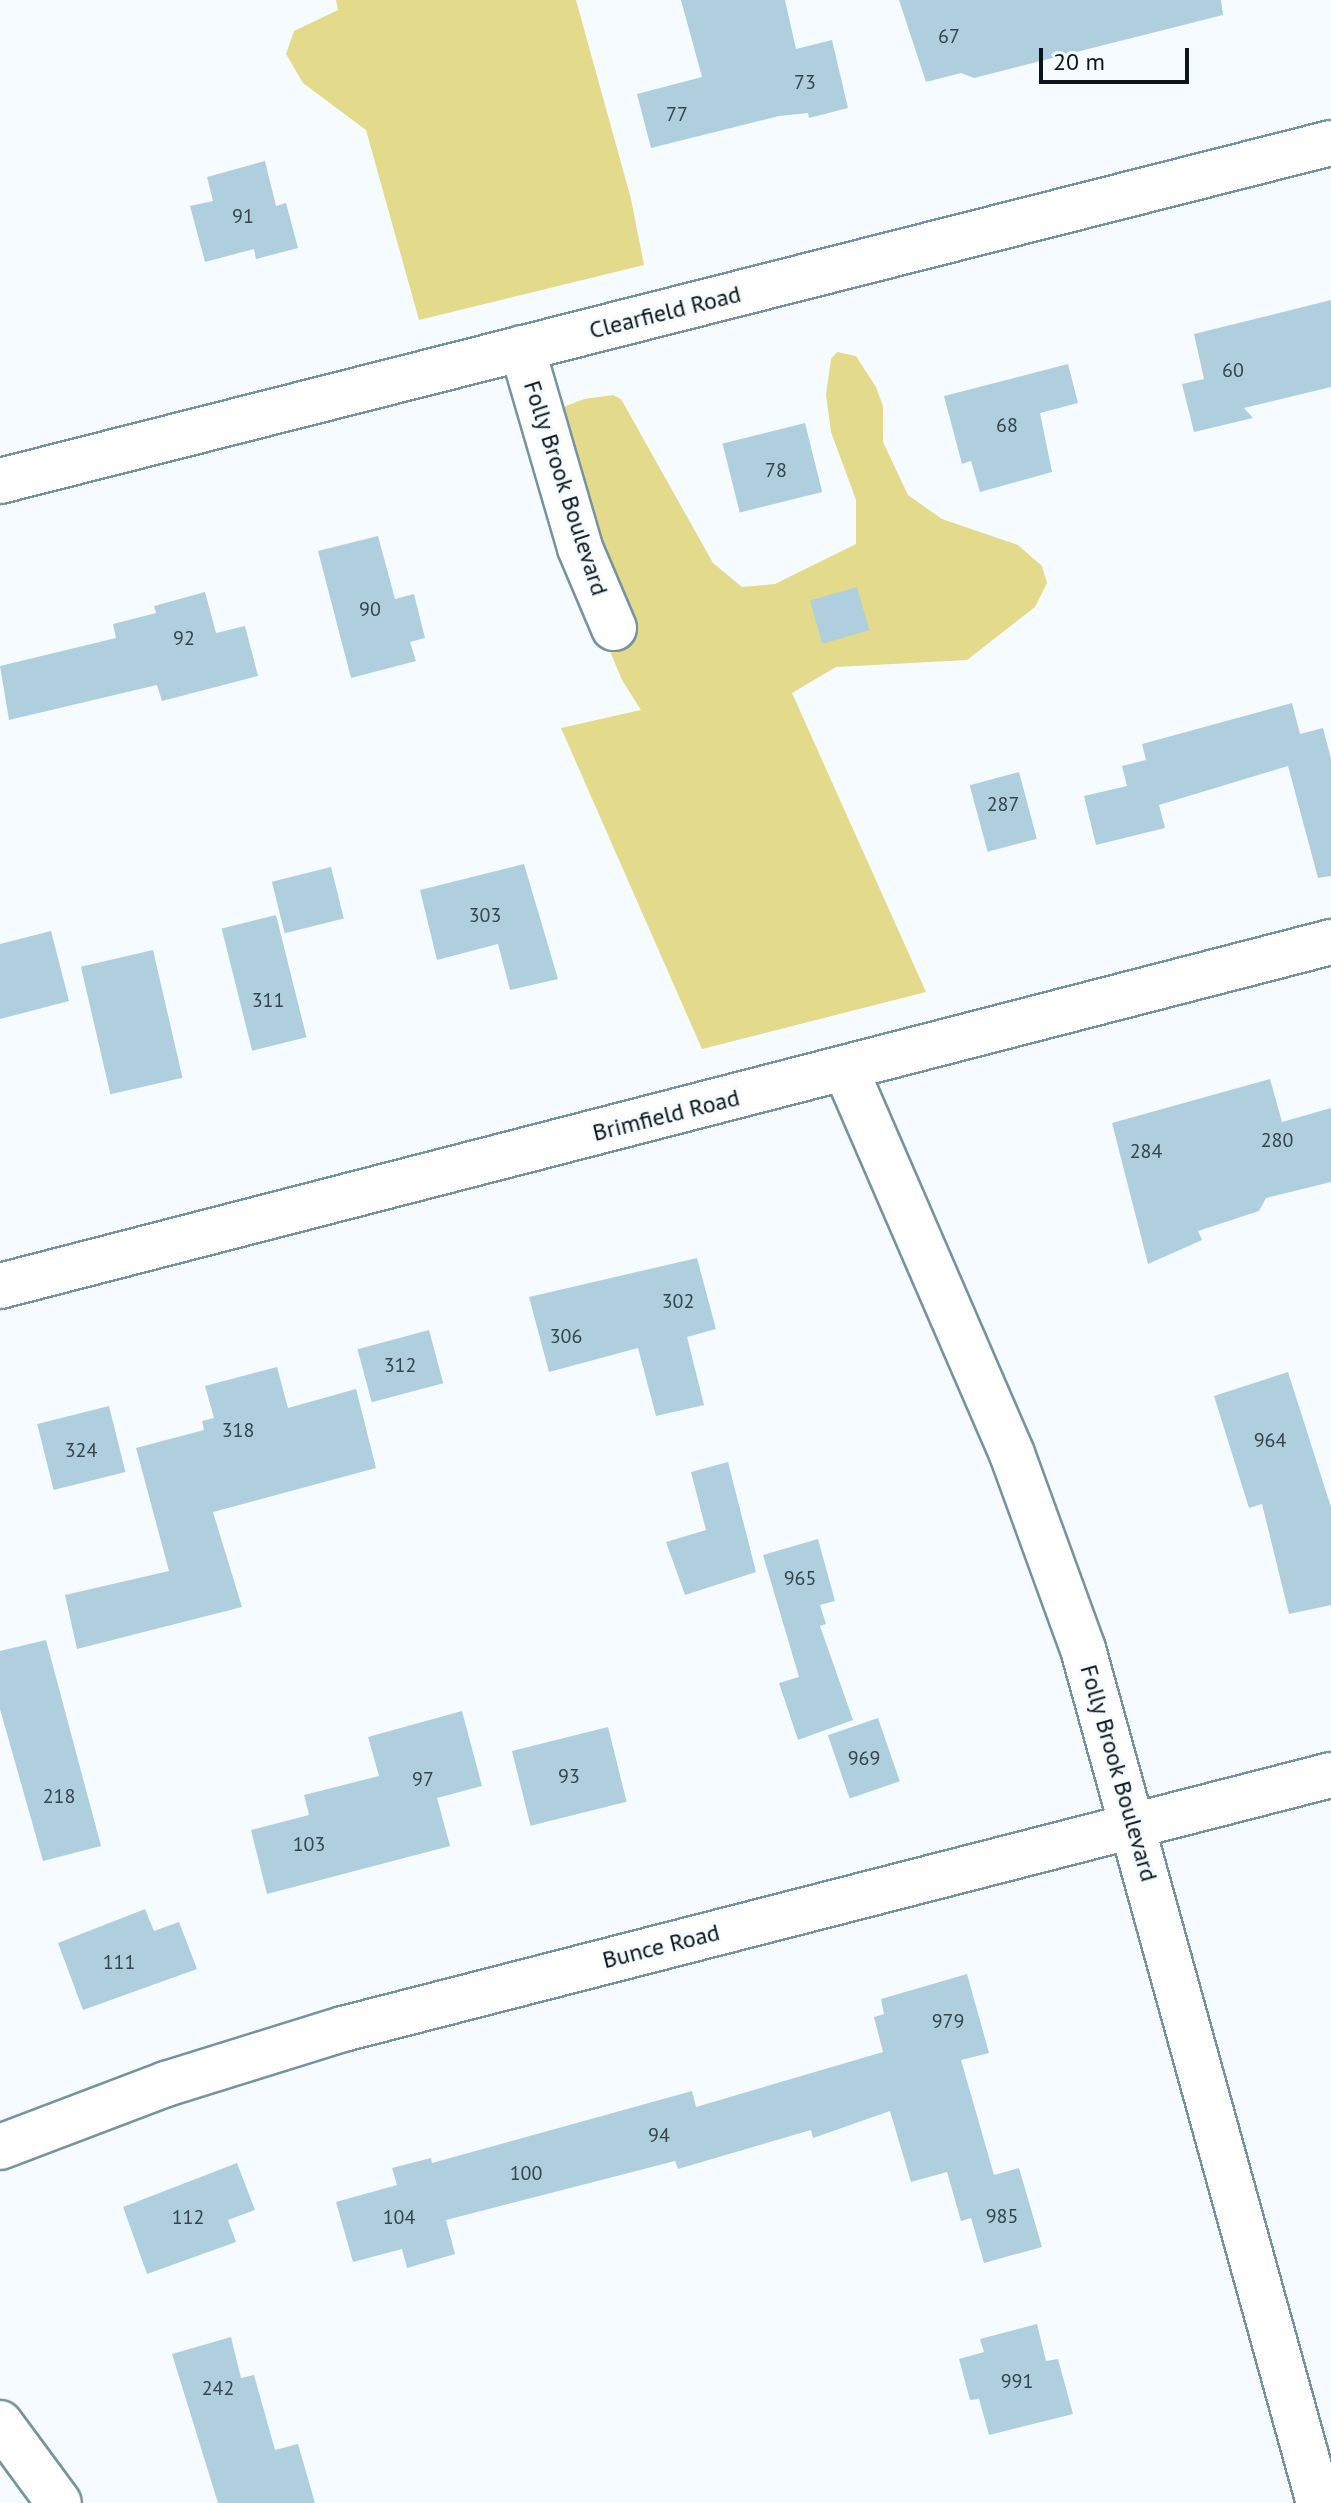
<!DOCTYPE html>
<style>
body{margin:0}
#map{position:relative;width:1331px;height:2503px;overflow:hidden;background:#f5fbfe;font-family:"PT Sans",sans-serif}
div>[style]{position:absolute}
.green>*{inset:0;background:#e3da8c}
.building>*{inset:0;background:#afcfdf;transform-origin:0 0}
.roads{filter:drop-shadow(2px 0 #7593a2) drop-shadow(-2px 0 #7593a2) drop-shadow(0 2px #7593a2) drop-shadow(0 -2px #7593a2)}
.minor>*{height:44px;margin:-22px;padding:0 22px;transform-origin:22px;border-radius:22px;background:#fff}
span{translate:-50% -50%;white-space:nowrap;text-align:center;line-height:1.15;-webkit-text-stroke:6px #f5fbfe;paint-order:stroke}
.number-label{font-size:20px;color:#33444c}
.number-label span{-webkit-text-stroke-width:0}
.street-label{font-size:24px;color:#0a161b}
.scale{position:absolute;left:1039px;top:48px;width:150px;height:36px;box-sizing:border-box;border:4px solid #0a161b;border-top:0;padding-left:10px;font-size:24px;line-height:28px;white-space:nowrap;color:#0a161b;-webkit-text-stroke:6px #f5fbfe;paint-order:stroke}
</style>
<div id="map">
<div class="green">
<div style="clip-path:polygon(336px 0,576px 0,631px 199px,644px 265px,419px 320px,366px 130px,303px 83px,286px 54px,294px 31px,338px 10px)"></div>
<div style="clip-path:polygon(837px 352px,856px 356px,876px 387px,883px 406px,883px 442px,908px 495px,942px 519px,1018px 545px,1042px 566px,1047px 583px,1035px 607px,967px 660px,836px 667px,792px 693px,926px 992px,702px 1049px,561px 728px,641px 710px,622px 680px,533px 467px,528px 440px,556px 410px,584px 399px,613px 395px,621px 399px,713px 563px,742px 587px,775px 584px,856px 544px,856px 500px,831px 432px,826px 395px,831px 359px)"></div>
</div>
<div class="building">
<div style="clip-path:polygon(681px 0,785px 0,796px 49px,832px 40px,848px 108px,809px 118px,808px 113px,779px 116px,651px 148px,637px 94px,702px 77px)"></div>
<div style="clip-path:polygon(899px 0,1221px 0,1223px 15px,974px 78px,961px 73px,926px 82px)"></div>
<div style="clip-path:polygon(265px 161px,276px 206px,286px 203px,298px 248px,256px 259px,254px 249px,205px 262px,190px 206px,213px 201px,207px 177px)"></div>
<div style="clip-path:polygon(1331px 300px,1331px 387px,1244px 408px,1253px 418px,1194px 432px,1182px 384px,1204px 379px,1194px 334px)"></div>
<div style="clip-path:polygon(1068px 364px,1078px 403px,1040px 413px,1052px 472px,980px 492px,971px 461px,962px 464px,944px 396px)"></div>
<div style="left:805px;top:423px;width:71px;height:85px;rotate:76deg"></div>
<div style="clip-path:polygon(378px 536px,395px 599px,414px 594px,425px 638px,410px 642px,416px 661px,351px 678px,318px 551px)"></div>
<div style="left:857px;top:587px;width:45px;height:49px;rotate:74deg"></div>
<div style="clip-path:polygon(205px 592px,216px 633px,245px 626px,258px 676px,162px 701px,157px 685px,9px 720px,0 666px,116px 638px,113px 624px,156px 613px,154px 606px)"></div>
<div style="clip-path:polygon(1292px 703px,1300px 734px,1323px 728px,1331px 759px,1331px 876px,1318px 878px,1288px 766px,1159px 805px,1165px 828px,1096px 845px,1084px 796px,1127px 786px,1122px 766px,1146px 760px,1142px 744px)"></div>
<div style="left:1019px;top:772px;width:69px;height:51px;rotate:75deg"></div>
<div style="clip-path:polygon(524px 864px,558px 979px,510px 990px,498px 944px,437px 960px,420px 890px)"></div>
<div style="left:331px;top:867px;width:53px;height:61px;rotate:76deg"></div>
<div style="left:276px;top:915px;width:126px;height:56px;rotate:76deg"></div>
<div style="clip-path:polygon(51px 931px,69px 1001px,0 1019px,0 944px)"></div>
<div style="left:153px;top:950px;width:131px;height:74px;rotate:77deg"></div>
<div style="clip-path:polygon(1270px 1079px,1282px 1122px,1331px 1108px,1331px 1182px,1266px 1198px,1259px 1211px,1198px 1231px,1202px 1240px,1148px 1264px,1112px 1123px)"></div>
<div style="clip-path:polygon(697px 1258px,716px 1329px,687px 1337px,704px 1405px,656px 1416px,638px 1348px,549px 1372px,529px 1297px)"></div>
<div style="left:429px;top:1330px;width:55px;height:74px;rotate:75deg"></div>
<div style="clip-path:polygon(277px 1367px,288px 1408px,356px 1389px,376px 1468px,213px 1512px,242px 1607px,77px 1649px,65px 1595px,169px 1571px,136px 1448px,204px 1430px,202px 1421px,214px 1418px,205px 1386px)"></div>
<div style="clip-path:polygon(1288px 1372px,1331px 1507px,1331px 1605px,1289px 1614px,1262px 1504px,1249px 1508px,1214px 1396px)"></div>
<div style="left:109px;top:1406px;width:68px;height:74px;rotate:76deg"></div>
<div style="clip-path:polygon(728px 1462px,756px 1572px,685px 1595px,666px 1542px,706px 1530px,691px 1472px)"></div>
<div style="clip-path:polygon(818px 1539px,835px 1601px,820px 1605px,826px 1624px,820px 1626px,853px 1720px,798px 1740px,779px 1683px,799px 1677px,763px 1555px)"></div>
<div style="clip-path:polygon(46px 1640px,101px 1846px,43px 1861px,0 1709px,0 1651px)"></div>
<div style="clip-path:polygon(462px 1711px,482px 1786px,437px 1798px,450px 1846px,267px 1894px,251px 1830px,309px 1815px,304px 1795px,379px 1776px,368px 1737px)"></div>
<div style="left:878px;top:1718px;width:67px;height:53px;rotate:71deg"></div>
<div style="left:608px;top:1727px;width:77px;height:99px;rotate:76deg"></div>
<div style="clip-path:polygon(145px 1909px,154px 1931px,179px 1922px,197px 1969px,83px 2010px,58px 1943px)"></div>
<div style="clip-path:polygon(967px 1974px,989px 2053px,961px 2060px,994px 2175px,1019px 2168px,1042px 2247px,984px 2263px,971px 2218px,961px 2221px,947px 2172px,911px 2182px,890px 2111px,813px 2138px,811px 2130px,678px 2169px,675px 2161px,446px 2220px,455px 2254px,407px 2268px,402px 2249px,353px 2262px,336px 2202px,397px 2185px,392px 2168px,431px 2158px,432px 2163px,692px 2091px,696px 2107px,883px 2052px,874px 2017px,884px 2014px,881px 1999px)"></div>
<div style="clip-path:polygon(237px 2163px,255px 2210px,228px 2220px,236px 2242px,147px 2274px,123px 2207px)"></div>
<div style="clip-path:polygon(1037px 2324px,1046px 2361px,1058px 2359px,1073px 2414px,989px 2435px,979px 2399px,970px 2400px,959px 2359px,984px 2352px,980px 2339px)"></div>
<div style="clip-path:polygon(231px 2337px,241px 2378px,254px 2375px,275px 2450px,298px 2444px,315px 2503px,218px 2503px,172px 2354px)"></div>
</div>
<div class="roads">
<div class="minor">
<div style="left:522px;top:348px;width:208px;rotate:73.8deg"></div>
<div style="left:580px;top:548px;width:87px;rotate:67deg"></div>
<div style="left:0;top:481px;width:1373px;rotate:-14.25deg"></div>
<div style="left:845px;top:1068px;width:421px;rotate:66.6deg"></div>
<div style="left:1012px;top:1454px;width:208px;rotate:70deg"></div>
<div style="left:1083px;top:1649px;width:886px;rotate:74.55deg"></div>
<div style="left:0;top:1286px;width:1375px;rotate:-14.49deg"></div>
<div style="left:0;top:2147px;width:178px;rotate:-20.8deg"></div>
<div style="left:166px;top:2084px;width:185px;rotate:-17.3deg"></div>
<div style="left:343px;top:2029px;width:1020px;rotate:-14.42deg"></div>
<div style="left:0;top:2423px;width:99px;rotate:53.6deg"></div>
</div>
</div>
<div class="number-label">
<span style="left:949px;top:36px">67</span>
<span style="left:805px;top:82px">73</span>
<span style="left:677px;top:114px">77</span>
<span style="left:243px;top:216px">91</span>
<span style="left:1233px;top:370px">60</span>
<span style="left:1007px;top:425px">68</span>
<span style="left:776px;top:470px">78</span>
<span style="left:370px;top:609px">90</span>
<span style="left:184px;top:638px">92</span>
<span style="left:1003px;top:804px">287</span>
<span style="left:485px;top:915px">303</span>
<span style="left:268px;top:1000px">311</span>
<span style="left:1277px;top:1140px">280</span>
<span style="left:1146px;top:1151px">284</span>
<span style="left:678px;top:1301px">302</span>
<span style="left:566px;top:1336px">306</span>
<span style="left:400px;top:1365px">312</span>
<span style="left:238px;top:1430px">318</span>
<span style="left:1270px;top:1440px">964</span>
<span style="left:81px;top:1450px">324</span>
<span style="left:800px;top:1578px">965</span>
<span style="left:864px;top:1758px">969</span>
<span style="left:569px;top:1776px">93</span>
<span style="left:423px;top:1779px">97</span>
<span style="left:59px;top:1796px">218</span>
<span style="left:309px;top:1844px">103</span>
<span style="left:119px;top:1962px">111</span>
<span style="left:948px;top:2021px">979</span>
<span style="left:659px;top:2135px">94</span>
<span style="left:526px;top:2173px">100</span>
<span style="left:1002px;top:2216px">985</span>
<span style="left:188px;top:2217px">112</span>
<span style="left:399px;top:2217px">104</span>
<span style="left:1017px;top:2381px">991</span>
<span style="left:218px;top:2388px">242</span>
</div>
<div class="street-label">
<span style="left:665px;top:312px;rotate:-14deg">Clearfield Road</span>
<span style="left:566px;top:488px;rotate:72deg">Folly Brook Boulevard</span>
<span style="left:666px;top:1115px;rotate:-14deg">Brimfield Road</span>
<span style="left:1119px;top:1773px;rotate:74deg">Folly Brook Boulevard</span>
<span style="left:661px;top:1946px;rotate:-14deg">Bunce Road</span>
</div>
<div class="scale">20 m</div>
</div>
